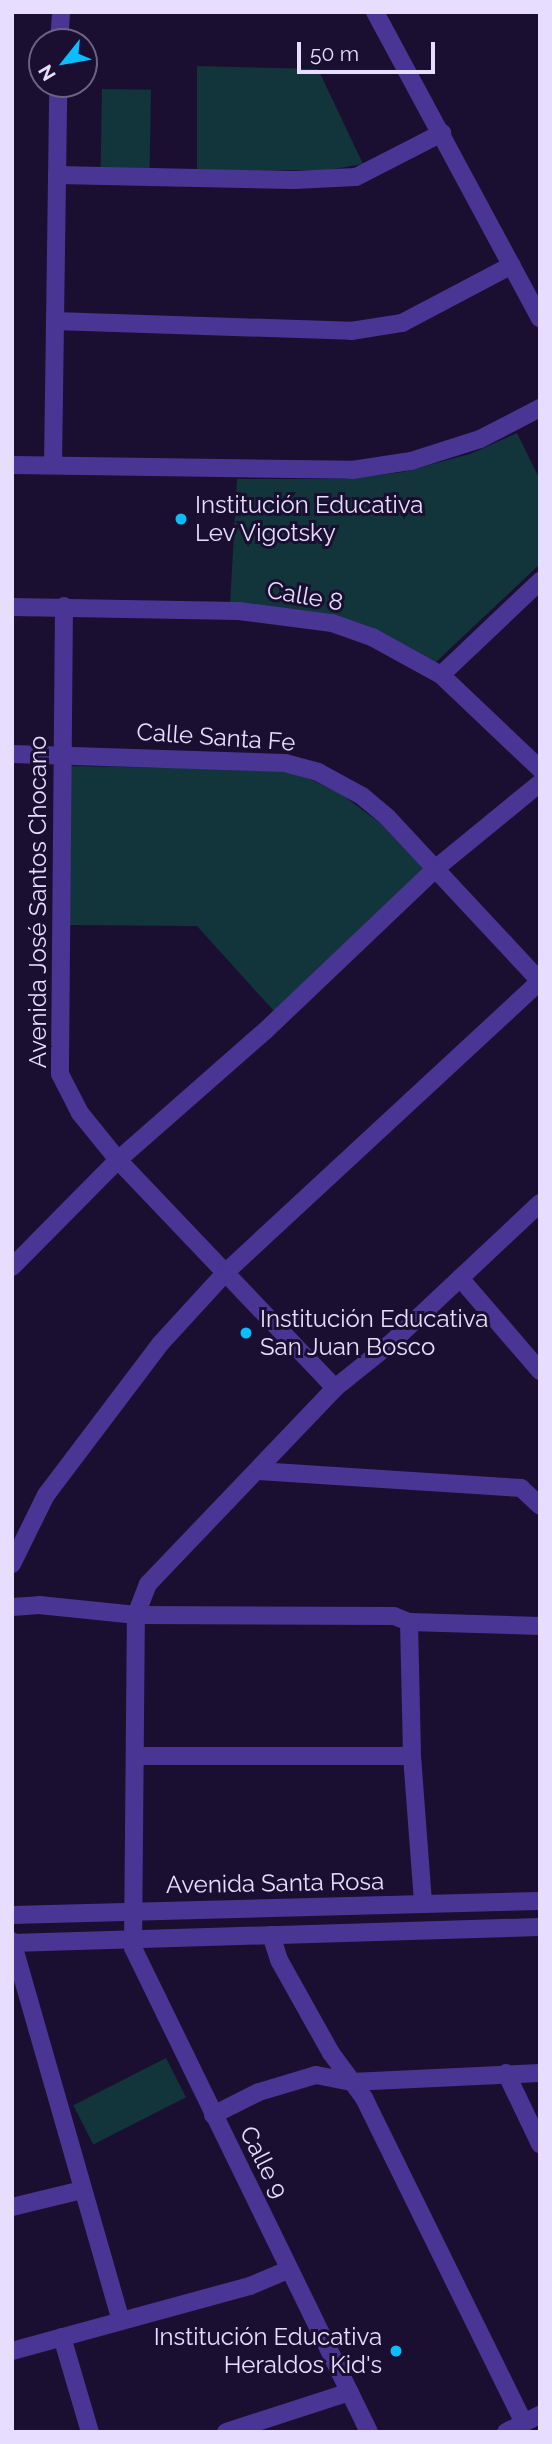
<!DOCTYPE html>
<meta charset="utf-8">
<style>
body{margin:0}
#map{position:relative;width:552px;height:2444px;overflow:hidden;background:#1a0f30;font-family:Raleway,sans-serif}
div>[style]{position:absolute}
.green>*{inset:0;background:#11353b;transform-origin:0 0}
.minor>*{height:18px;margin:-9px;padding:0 9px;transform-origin:9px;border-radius:9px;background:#493594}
.dots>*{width:19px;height:19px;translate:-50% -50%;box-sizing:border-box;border:4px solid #1a0f30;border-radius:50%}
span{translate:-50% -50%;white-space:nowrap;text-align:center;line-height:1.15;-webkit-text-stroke:6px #1a0f30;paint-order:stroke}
.poi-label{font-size:24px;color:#e7deff}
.left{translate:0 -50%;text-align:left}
.right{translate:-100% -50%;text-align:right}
.street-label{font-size:24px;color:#e7deff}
.frame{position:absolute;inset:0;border:14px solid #e7deff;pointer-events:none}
.north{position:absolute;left:28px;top:28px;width:70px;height:70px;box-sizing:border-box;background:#1a0f30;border:2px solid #6c6283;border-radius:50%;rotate:239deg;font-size:19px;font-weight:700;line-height:28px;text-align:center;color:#e7deff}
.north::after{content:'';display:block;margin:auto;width:24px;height:32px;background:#0abdff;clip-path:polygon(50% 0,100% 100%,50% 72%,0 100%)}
.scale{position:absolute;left:297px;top:42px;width:138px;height:32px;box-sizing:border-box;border:4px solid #e7deff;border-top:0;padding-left:9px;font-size:21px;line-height:24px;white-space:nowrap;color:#e7deff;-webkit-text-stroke:5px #1a0f30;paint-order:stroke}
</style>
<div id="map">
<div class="green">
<div style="clip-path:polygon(197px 66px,318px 69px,363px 164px,328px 170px,197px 170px)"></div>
<div style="left:102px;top:89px;width:49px;height:79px;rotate:1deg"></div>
<div style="clip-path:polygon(517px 433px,540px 480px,540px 564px,436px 662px,366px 626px,230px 605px,237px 479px,348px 479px,403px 472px,470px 454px)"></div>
<div style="clip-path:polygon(69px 766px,276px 770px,306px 777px,341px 794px,380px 823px,424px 870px,274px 1011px,197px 926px,70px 925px)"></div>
<div style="left:166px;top:2058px;width:44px;height:104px;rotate:63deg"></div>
</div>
<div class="minor">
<div style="left:375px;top:12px;width:348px;rotate:61.7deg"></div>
<div style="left:59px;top:42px;width:30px;rotate:-86deg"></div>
<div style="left:57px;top:175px;width:237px;rotate:1.2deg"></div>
<div style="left:294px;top:180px;width:62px;rotate:-2.8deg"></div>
<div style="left:356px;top:177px;width:97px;rotate:-27.1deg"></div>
<div style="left:55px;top:321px;width:296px;rotate:1.9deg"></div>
<div style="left:351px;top:331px;width:52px;rotate:-8.9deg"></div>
<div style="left:402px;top:323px;width:124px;rotate:-27.8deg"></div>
<div style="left:12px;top:465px;width:340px;rotate:0.8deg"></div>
<div style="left:352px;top:470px;width:60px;rotate:-8.7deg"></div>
<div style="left:411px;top:461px;width:72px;rotate:-17.7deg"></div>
<div style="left:480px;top:439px;width:68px;rotate:-27.3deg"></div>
<div style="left:53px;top:465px;width:381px;rotate:-89.2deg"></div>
<div style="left:64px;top:606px;width:468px;rotate:90.5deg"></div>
<div style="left:60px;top:1074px;width:44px;rotate:62.9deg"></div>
<div style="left:80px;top:1113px;width:60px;rotate:51deg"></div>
<div style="left:118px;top:1160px;width:315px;rotate:46.4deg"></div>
<div style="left:12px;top:607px;width:227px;rotate:1deg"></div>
<div style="left:239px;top:611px;width:94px;rotate:7.4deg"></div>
<div style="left:332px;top:623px;width:42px;rotate:19.3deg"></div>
<div style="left:372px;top:637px;width:79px;rotate:28.8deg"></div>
<div style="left:441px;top:675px;width:137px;rotate:43.5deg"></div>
<div style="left:441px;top:675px;width:137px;rotate:-43.5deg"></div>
<div style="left:12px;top:754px;width:273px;rotate:1.9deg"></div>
<div style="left:285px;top:763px;width:34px;rotate:15deg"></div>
<div style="left:318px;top:772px;width:50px;rotate:28.6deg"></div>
<div style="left:362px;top:796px;width:33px;rotate:40deg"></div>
<div style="left:387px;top:817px;width:224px;rotate:47deg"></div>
<div style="left:12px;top:1267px;width:151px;rotate:-45.3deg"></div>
<div style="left:118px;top:1160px;width:196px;rotate:-41.3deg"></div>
<div style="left:265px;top:1031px;width:235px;rotate:-43.6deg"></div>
<div style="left:435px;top:869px;width:136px;rotate:-39.3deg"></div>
<div style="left:460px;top:1278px;width:123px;rotate:49.3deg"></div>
<div style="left:258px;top:1471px;width:264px;rotate:3.7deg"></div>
<div style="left:521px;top:1488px;width:26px;rotate:43deg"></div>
<div style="left:12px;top:1564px;width:77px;rotate:-63.8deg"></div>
<div style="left:46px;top:1495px;width:191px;rotate:-52.9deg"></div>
<div style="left:161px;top:1343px;width:96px;rotate:-47.5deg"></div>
<div style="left:226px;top:1272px;width:428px;rotate:-42.8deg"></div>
<div style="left:12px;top:1607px;width:27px;rotate:-4deg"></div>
<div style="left:39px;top:1605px;width:98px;rotate:5.9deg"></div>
<div style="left:136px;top:1615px;width:258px;rotate:0.2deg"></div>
<div style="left:394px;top:1616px;width:16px;rotate:22deg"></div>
<div style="left:409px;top:1622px;width:131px;rotate:1.7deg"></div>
<div style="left:409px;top:1622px;width:134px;rotate:88.7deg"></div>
<div style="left:412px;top:1756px;width:147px;rotate:85.7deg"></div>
<div style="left:136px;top:1756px;width:276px"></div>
<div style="left:12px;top:1915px;width:528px;rotate:-1.52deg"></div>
<div style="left:271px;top:1935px;width:26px;rotate:72deg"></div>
<div style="left:279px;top:1960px;width:107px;rotate:60.8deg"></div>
<div style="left:331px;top:2053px;width:56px;rotate:53.7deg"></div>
<div style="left:364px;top:2098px;width:362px;rotate:63.8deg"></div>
<div style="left:12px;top:1941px;width:395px;rotate:74deg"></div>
<div style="left:12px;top:1943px;width:528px;rotate:-1.74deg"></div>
<div style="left:506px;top:2073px;width:79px;rotate:64.4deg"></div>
<div style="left:213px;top:2115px;width:51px;rotate:-26.6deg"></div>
<div style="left:259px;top:2092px;width:59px;rotate:-16.6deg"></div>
<div style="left:316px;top:2075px;width:36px;rotate:11deg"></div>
<div style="left:351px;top:2082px;width:189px;rotate:-2.7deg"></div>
<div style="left:12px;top:2207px;width:72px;rotate:-13.7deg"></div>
<div style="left:62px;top:2337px;width:99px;rotate:73.6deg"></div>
<div style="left:12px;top:2351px;width:247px;rotate:-15.3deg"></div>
<div style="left:250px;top:2286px;width:43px;rotate:-23deg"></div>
<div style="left:226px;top:2432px;width:130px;rotate:-17.9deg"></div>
<div style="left:369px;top:2432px;width:538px;rotate:-115.99deg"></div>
<div style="left:133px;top:1948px;width:333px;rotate:-89.5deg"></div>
<div style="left:136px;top:1615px;width:33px;rotate:-69deg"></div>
<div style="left:148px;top:1584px;width:271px;rotate:-46.3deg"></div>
<div style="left:335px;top:1388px;width:72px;rotate:-38.8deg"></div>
<div style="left:391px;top:1343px;width:204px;rotate:-43.2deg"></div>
<div style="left:506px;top:2432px;width:38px;rotate:-27deg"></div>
</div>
<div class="dots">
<div style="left:181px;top:519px;background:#0abdff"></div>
<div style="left:246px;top:1333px;background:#0abdff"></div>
<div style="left:396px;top:2351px;background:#0abdff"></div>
</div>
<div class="poi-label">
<span class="left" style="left:195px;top:519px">Institución Educativa<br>Lev Vigotsky</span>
<span class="left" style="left:260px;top:1333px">Institución Educativa<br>San Juan Bosco</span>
<span class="right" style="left:382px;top:2351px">Institución Educativa<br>Heraldos Kid's</span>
</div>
<div class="street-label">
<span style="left:305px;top:596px;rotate:10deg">Calle 8</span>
<span style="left:216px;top:737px;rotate:4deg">Calle Santa Fe</span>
<span style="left:38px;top:902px;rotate:-90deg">Avenida José Santos Chocano</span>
<span style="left:275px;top:1883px;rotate:-1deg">Avenida Santa Rosa</span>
<span style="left:264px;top:2162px;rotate:63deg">Calle 9</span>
</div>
<div class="frame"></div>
<div class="north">N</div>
<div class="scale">50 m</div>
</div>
